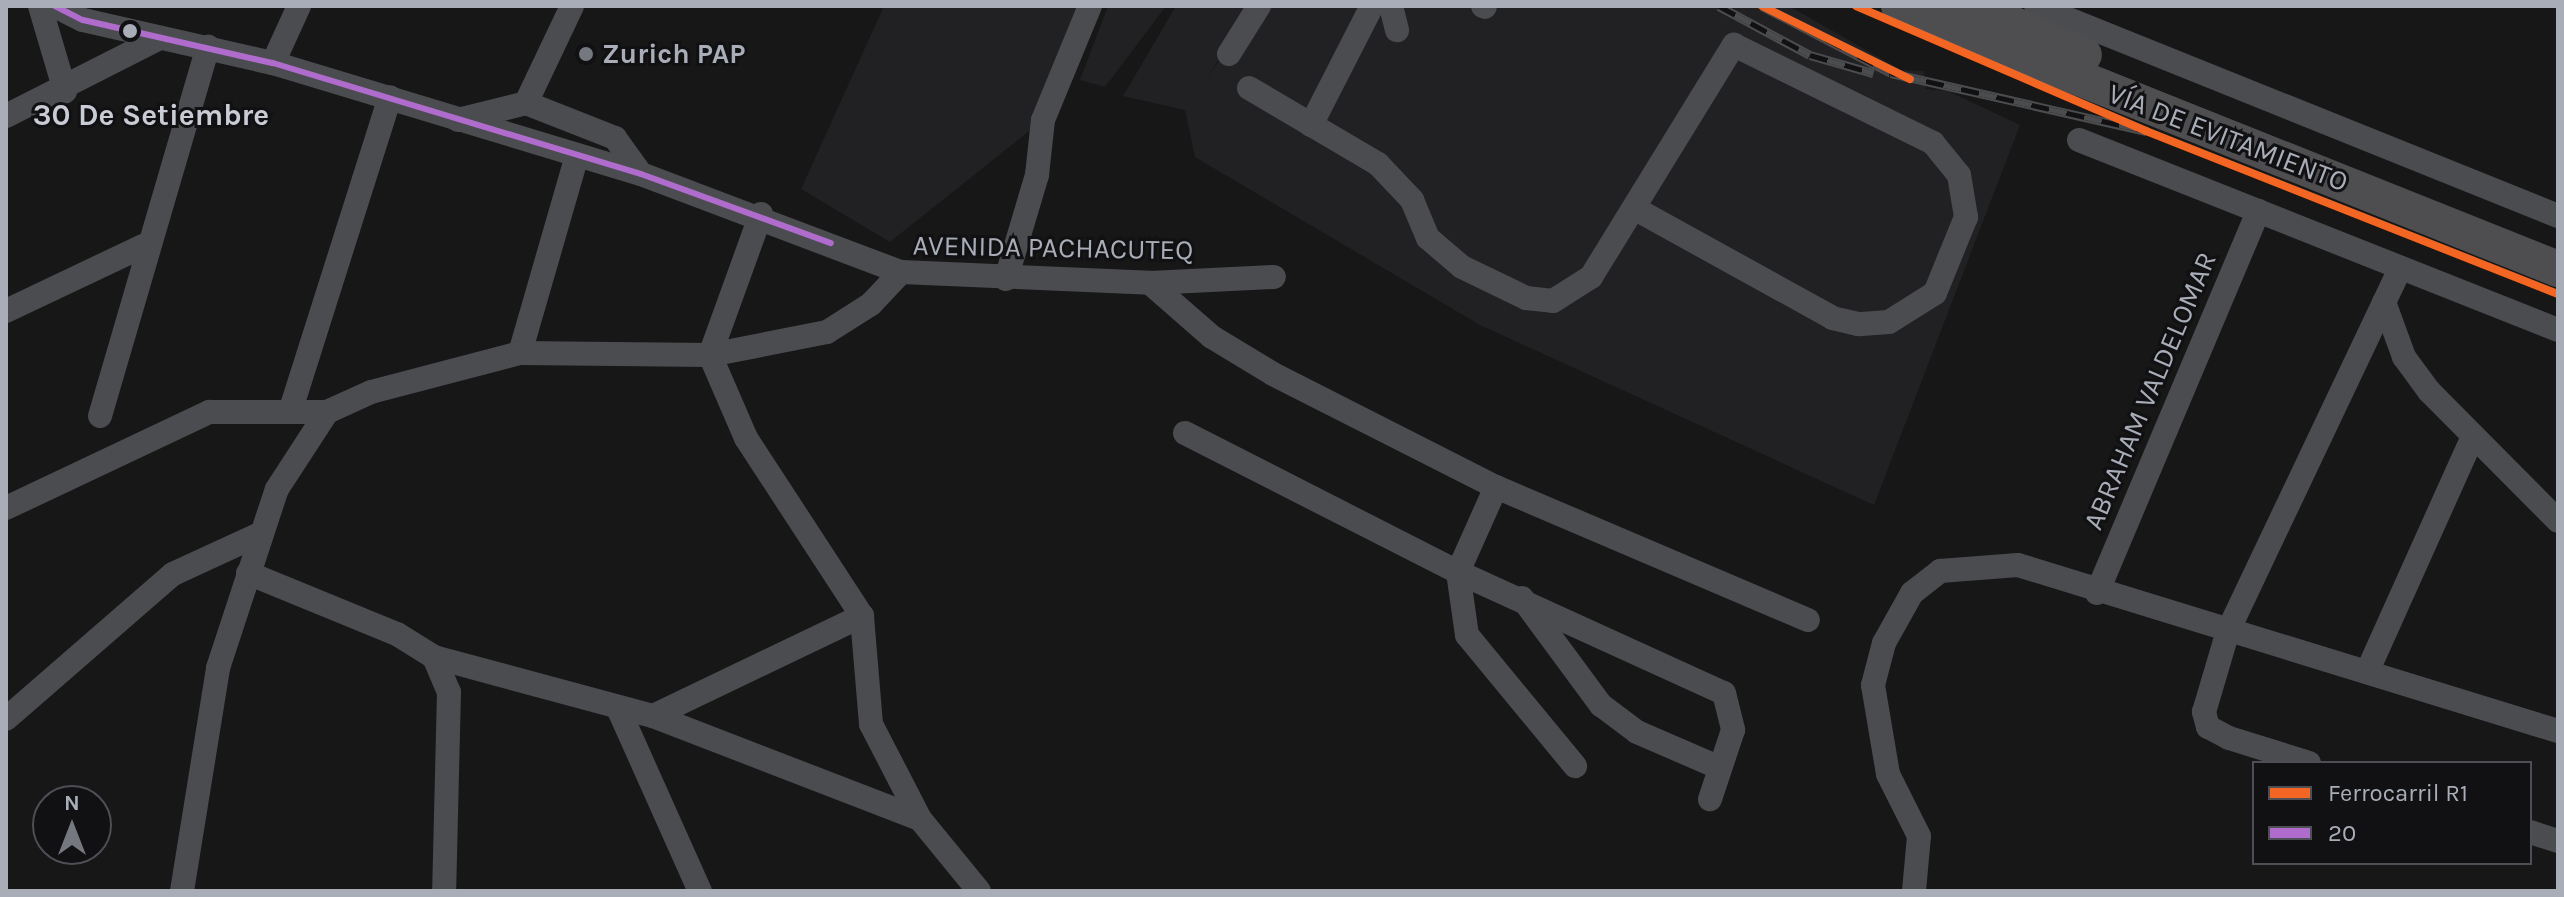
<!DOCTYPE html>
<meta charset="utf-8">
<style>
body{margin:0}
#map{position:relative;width:2564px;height:897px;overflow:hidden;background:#171717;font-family:Karla,sans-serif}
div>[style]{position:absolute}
.built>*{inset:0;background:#212123}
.minor>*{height:24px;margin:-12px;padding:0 12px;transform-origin:12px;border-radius:12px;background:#4b4c50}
.highway>*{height:36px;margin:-18px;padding:0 18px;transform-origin:18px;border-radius:18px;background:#4e4e51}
.rail>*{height:9px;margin-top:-4.5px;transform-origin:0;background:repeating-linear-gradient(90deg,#111113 0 18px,#4b4c4e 0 36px);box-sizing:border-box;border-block:2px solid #4b4c4e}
.bus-1>*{height:6px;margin:-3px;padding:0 3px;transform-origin:3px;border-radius:3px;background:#b06ccc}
.rail-1>*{height:8px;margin:-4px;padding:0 4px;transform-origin:4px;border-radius:4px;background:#f26522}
.dots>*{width:22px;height:22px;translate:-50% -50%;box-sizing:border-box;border:4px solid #111113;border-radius:50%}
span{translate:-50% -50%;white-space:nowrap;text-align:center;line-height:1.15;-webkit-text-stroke:6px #111113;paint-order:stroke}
.poi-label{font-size:28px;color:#a8adb7;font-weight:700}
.left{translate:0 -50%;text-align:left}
.street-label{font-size:28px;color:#a8adb7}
.neighbourhood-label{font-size:30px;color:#c9ccd4;font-weight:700}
.frame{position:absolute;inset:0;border:8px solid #a8adb7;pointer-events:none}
.legend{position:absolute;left:2252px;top:761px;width:280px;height:104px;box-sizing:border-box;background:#111113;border:2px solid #4d4f55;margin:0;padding:10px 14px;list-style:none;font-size:24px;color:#a8adb7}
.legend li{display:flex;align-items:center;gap:16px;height:40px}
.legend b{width:40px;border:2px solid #4d4f55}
.north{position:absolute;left:32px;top:785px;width:80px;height:80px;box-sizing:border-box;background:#111113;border:2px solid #4d4f55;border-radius:50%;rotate:0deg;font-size:22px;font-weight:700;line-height:32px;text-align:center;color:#a8adb7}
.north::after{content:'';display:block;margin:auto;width:28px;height:36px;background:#75787f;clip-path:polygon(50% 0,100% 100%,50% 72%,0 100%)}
</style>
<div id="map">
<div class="built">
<div style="clip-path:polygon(884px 6px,1085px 6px,1043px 120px,890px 242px,801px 189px)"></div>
<div style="clip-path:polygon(1108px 6px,1166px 6px,1105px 87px,1080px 80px)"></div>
<div style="clip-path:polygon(1176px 6px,1253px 6px,1206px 79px,1258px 6px,1789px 6px,1901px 70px,1924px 71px,1926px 89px,1948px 91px,2020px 125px,1874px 505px,1480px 325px,1195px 157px,1185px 110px,1123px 96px)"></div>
</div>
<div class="minor">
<div style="left:40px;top:6px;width:89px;rotate:73.6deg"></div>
<div style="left:55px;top:6px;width:31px;rotate:27deg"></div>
<div style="left:83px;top:20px;width:195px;rotate:12.8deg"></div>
<div style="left:273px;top:63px;width:384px;rotate:16.8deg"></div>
<div style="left:641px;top:174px;width:278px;rotate:20.7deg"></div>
<div style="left:1391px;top:6px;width:25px;rotate:76deg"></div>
<div style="left:1483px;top:6px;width:2px;rotate:27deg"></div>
<div style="left:2036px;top:6px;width:563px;rotate:21.91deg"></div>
<div style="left:1229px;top:54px;width:57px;rotate:-58deg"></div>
<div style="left:273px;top:63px;width:63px;rotate:-65.5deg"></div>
<div style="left:1249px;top:88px;width:150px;rotate:30.5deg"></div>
<div style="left:1378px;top:164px;width:50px;rotate:46.6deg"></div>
<div style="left:1412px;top:200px;width:41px;rotate:67.2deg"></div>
<div style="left:1428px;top:238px;width:45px;rotate:40.5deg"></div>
<div style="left:1462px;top:267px;width:71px;rotate:25.8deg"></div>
<div style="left:1526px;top:298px;width:27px;rotate:6deg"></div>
<div style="left:1553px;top:301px;width:45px;rotate:-32.3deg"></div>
<div style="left:1591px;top:277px;width:273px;rotate:-58.4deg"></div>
<div style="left:1734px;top:45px;width:222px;rotate:26.2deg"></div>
<div style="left:1933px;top:143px;width:41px;rotate:50.9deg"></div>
<div style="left:1959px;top:175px;width:43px;rotate:80.5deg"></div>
<div style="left:1966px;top:217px;width:82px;rotate:112.2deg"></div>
<div style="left:1935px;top:293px;width:54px;rotate:147.8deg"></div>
<div style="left:1889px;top:322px;width:31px;rotate:176deg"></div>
<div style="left:1858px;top:324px;width:26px;rotate:-167deg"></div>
<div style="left:1833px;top:318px;width:227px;rotate:-151.1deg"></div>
<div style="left:526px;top:103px;width:96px;rotate:21.5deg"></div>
<div style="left:615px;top:138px;width:44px;rotate:54.2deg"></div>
<div style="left:6px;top:116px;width:170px;rotate:-26.9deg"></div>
<div style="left:458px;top:120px;width:70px;rotate:-14deg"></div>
<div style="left:526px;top:103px;width:107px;rotate:-64.6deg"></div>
<div style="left:1311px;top:125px;width:134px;rotate:-62.9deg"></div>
<div style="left:2079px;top:140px;width:515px;rotate:21.64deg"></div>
<div style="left:1006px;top:279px;width:109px;rotate:-73.4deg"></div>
<div style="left:1037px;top:175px;width:55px;rotate:-83.8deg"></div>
<div style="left:1043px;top:120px;width:123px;rotate:-67.6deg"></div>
<div style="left:1150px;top:283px;width:82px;rotate:41.1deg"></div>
<div style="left:1212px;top:337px;width:71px;rotate:31.2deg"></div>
<div style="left:1273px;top:374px;width:250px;rotate:26.9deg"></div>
<div style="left:1496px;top:487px;width:339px;rotate:23.1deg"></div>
<div style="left:2384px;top:302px;width:59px;rotate:70deg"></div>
<div style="left:2404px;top:357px;width:42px;rotate:53.7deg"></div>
<div style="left:2429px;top:391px;width:183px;rotate:45.2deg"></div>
<div style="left:6px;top:311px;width:152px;rotate:-25.4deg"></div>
<div style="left:520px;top:353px;width:206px;rotate:-73.9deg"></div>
<div style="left:291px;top:409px;width:327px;rotate:-72.4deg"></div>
<div style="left:100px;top:416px;width:385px;rotate:-73.7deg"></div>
<div style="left:1185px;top:433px;width:306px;rotate:27deg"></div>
<div style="left:1458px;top:572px;width:292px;rotate:24.5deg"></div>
<div style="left:1724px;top:693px;width:38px;rotate:76deg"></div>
<div style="left:1733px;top:730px;width:73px;rotate:108.4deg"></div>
<div style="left:1496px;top:487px;width:93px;rotate:114.1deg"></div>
<div style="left:1458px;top:572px;width:64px;rotate:81.9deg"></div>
<div style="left:1467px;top:635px;width:170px;rotate:50.5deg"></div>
<div style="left:6px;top:508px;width:225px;rotate:-25.3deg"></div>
<div style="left:209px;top:412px;width:118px"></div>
<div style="left:248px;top:573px;width:161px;rotate:22.3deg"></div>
<div style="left:397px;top:634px;width:44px;rotate:31.9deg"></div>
<div style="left:434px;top:657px;width:38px;rotate:67deg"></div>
<div style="left:449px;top:692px;width:199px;rotate:91.4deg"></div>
<div style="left:2097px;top:593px;width:415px;rotate:-67.1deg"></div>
<div style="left:1522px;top:598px;width:133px;rotate:53.6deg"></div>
<div style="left:1601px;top:705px;width:45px;rotate:36.9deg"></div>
<div style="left:1637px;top:732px;width:90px;rotate:23.4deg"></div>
<div style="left:434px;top:657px;width:227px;rotate:15.1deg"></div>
<div style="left:653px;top:716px;width:286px;rotate:21.1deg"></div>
<div style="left:2368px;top:670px;width:251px;rotate:-65.8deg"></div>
<div style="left:618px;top:708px;width:201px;rotate:65.9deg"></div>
<div style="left:653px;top:716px;width:232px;rotate:-25.6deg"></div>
<div style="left:6px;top:719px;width:221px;rotate:-41deg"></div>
<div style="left:173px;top:574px;width:98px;rotate:-24.7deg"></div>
<div style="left:2309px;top:763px;width:84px;rotate:-162.6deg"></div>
<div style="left:2229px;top:738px;width:24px;rotate:-152deg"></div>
<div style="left:2208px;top:727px;width:16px;rotate:-105deg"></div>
<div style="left:2204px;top:712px;width:84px;rotate:-73.5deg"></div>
<div style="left:2228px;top:631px;width:402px;rotate:-64.6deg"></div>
<div style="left:2530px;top:832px;width:29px;rotate:18deg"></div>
<div style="left:182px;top:891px;width:226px;rotate:-80.8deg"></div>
<div style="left:218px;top:668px;width:188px;rotate:-71.8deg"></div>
<div style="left:277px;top:489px;width:92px;rotate:-57deg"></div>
<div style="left:327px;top:412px;width:48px;rotate:-24.4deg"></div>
<div style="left:371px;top:392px;width:154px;rotate:-14.7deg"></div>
<div style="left:520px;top:353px;width:190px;rotate:0.6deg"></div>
<div style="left:710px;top:355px;width:150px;rotate:-70.1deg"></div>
<div style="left:979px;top:891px;width:93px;rotate:-129.3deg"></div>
<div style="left:920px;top:819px;width:107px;rotate:-117.3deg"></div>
<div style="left:871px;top:724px;width:108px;rotate:-94.8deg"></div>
<div style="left:862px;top:616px;width:212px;rotate:-123.1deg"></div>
<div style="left:746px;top:438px;width:90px;rotate:-113.4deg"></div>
<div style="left:710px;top:355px;width:119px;rotate:-11.1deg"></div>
<div style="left:827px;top:332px;width:52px;rotate:-32.5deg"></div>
<div style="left:871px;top:304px;width:44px;rotate:-46.8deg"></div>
<div style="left:901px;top:272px;width:249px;rotate:2.5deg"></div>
<div style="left:1150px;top:283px;width:124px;rotate:-2.8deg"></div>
<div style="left:1914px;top:891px;width:55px;rotate:-84.8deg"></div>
<div style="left:1919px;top:836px;width:69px;rotate:-116.6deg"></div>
<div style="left:1888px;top:774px;width:90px;rotate:-99.6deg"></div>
<div style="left:1873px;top:685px;width:43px;rotate:-75.3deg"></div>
<div style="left:1884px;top:643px;width:57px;rotate:-60.8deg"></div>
<div style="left:1912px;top:593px;width:36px;rotate:-38deg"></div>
<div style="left:1940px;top:571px;width:78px;rotate:-4.4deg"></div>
<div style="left:2018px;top:565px;width:565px;rotate:17.09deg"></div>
</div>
<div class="highway">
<div style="left:1899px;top:6px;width:710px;rotate:21.76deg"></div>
<div style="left:1971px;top:6px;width:123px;rotate:23.4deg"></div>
</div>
<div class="rail">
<div style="left:1719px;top:6px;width:103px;rotate:28.3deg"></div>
<div style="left:1810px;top:55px;width:66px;rotate:15.9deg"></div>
<div style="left:1762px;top:6px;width:145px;rotate:27.4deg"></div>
<div style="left:1891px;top:73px;width:262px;rotate:12.8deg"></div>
</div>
<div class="bus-1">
<div style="left:55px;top:6px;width:31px;rotate:27deg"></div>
<div style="left:83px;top:20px;width:195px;rotate:12.8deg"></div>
<div style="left:273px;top:63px;width:384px;rotate:16.8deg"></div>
<div style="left:641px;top:174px;width:202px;rotate:20deg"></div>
</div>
<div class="rail-1">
<div style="left:1762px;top:6px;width:165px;rotate:26.3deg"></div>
<div style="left:1856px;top:6px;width:316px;rotate:23.3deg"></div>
<div style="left:2146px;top:131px;width:443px;rotate:21.6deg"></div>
</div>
<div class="dots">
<div style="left:130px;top:31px;background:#a8adb7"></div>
<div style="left:586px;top:54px;background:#75787f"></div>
</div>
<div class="poi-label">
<span class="left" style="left:602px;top:54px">Zurich PAP</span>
</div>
<div class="street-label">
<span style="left:2228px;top:138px;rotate:21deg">VÍA DE EVITAMIENTO</span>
<span style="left:1053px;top:248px;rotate:1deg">AVENIDA PACHACUTEQ</span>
<span style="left:2150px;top:391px;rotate:-67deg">ABRAHAM VALDELOMAR</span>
</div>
<div class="neighbourhood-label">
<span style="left:151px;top:115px">30 De Setiembre</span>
</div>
<div class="frame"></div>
<ul class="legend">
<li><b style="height:10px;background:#f26522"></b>Ferrocarril R1</li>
<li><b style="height:10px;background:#b06ccc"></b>20</li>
</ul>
<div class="north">N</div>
</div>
